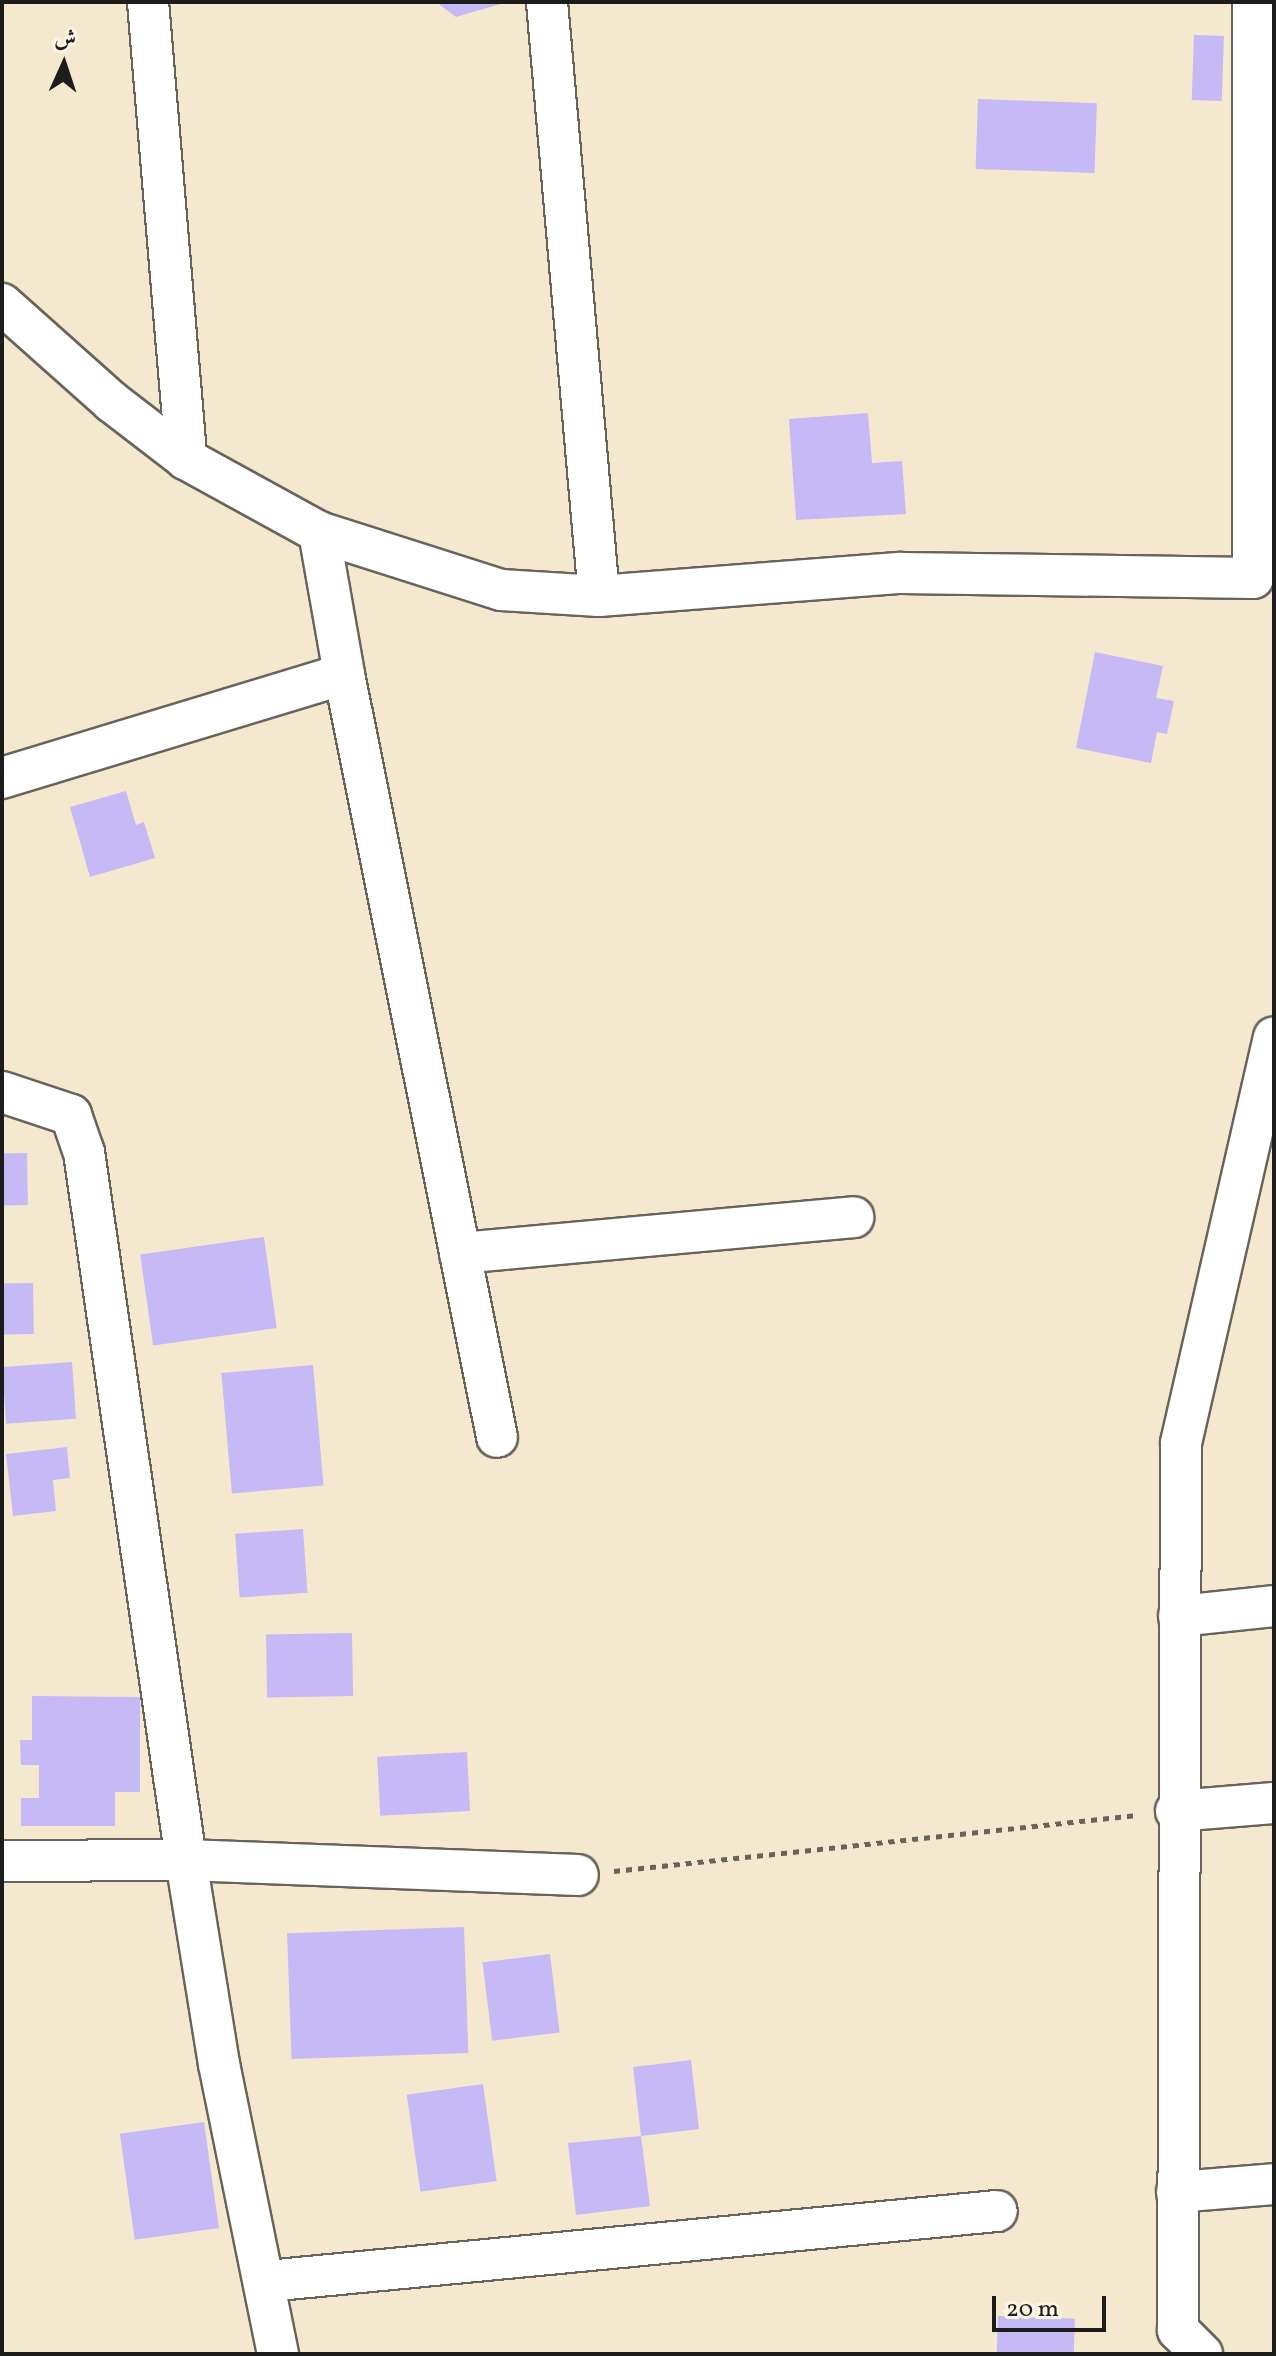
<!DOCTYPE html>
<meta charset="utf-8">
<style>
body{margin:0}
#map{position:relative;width:1276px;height:2356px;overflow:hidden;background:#f4e9cf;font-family:Vollkorn,Amiri,serif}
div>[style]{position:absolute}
.building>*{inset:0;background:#c5baf5;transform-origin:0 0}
.path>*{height:5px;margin-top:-2.5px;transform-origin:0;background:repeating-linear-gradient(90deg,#68645b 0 6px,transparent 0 12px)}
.roads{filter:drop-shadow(2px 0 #68645b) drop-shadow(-2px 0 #68645b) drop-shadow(0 2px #68645b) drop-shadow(0 -2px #68645b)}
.street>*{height:40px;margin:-20px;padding:0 20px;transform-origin:20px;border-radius:20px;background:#fff}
span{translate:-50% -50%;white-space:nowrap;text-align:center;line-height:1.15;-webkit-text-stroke:6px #fcf5e5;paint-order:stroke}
.frame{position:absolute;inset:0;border:4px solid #1c1c1c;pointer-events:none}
.north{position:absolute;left:24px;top:24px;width:80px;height:80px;-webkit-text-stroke:6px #fcf5e5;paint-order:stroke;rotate:3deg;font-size:22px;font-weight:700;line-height:32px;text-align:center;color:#1c1c1c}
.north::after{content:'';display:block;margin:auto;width:28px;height:36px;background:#1c1c1c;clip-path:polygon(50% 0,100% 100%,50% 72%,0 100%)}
.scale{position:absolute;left:992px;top:2296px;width:114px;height:36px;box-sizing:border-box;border:4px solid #1c1c1c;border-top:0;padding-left:10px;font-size:24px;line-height:28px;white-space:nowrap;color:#1c1c1c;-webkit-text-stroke:6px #fcf5e5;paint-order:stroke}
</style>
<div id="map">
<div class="building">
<div style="clip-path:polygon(436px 2px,503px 2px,504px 3px,456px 17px)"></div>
<div style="left:1194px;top:35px;width:30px;height:65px;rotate:2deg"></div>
<div style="left:978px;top:99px;width:119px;height:70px;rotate:2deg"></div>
<div style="clip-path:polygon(868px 413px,872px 463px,902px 461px,906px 514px,796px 520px,789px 419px)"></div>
<div style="clip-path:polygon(1095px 652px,1163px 666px,1156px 698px,1174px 701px,1167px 734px,1157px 732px,1151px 763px,1076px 748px)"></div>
<div style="clip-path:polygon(126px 791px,136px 825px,144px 822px,155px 858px,90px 877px,70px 807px)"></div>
<div style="left:27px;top:1153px;width:52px;height:25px;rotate:89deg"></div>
<div style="left:264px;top:1237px;width:92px;height:125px;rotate:82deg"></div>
<div style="left:33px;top:1283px;width:51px;height:31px;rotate:89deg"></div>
<div style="left:72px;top:1362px;width:57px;height:70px;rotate:86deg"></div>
<div style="left:313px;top:1365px;width:121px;height:92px;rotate:85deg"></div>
<div style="clip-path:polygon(67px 1447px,70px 1478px,53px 1480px,56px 1511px,13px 1516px,6px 1454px)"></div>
<div style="left:303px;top:1529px;width:64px;height:68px;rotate:86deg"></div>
<div style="left:352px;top:1633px;width:63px;height:86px;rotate:89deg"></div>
<div style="clip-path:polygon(32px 1696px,140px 1697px,140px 1792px,115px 1792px,115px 1826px,21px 1826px,21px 1798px,39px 1798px,39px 1765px,21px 1765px,20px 1740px,32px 1740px)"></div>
<div style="left:467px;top:1752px;width:59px;height:90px;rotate:87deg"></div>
<div style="left:464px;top:1927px;width:126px;height:177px;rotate:88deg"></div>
<div style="left:550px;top:1954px;width:79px;height:68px;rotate:83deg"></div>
<div style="clip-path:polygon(691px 2060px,699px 2129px,641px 2136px,650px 2206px,576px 2215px,568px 2143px,641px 2136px,633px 2067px)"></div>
<div style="left:483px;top:2084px;width:98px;height:77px;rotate:82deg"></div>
<div style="left:204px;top:2122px;width:107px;height:85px;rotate:82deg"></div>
<div style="left:998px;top:2316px;width:77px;height:38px;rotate:2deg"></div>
</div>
<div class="path">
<div style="left:614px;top:1871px;width:526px;rotate:-6.11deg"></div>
</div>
<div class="roads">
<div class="street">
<div style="left:148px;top:2px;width:459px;rotate:85.2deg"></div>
<div style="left:547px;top:2px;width:596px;rotate:85deg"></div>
<div style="left:2px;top:304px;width:147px;rotate:41.7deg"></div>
<div style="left:112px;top:402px;width:93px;rotate:37.6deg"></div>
<div style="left:186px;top:459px;width:152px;rotate:28.8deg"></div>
<div style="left:319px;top:532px;width:191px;rotate:17.7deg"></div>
<div style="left:501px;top:590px;width:98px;rotate:3.5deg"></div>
<div style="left:599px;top:596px;width:303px;rotate:-4.4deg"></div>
<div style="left:901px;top:573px;width:352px;rotate:0.8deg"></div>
<div style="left:1253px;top:578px;width:576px;rotate:-90deg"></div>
<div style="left:319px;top:532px;width:144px;rotate:80deg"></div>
<div style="left:2px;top:778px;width:357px;rotate:-16.9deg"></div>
<div style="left:344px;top:674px;width:778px;rotate:78.66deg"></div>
<div style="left:2px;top:1092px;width:73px;rotate:18.4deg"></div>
<div style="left:71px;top:1115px;width:39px;rotate:71deg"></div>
<div style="left:84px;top:1152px;width:715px;rotate:81.8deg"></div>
<div style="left:186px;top:1860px;width:184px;rotate:179.7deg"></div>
<div style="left:460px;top:1253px;width:395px;rotate:-5.2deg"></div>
<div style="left:1179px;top:1616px;width:96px;rotate:-6deg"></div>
<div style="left:1176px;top:1811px;width:98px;rotate:-4.7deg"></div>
<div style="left:1177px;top:2192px;width:97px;rotate:-4.7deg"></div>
<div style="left:267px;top:2281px;width:733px;rotate:-5.48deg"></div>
<div style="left:278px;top:2354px;width:296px;rotate:-101.5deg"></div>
<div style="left:219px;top:2064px;width:207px;rotate:-99.2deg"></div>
<div style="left:186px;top:1860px;width:392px;rotate:2.2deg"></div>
<div style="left:1202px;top:2354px;width:34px;rotate:-135deg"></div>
<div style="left:1178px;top:2330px;width:887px;rotate:-89.81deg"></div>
<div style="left:1181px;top:1443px;width:416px;rotate:-77.1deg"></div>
</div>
</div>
<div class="frame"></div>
<div class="north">ش</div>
<div class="scale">20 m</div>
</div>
